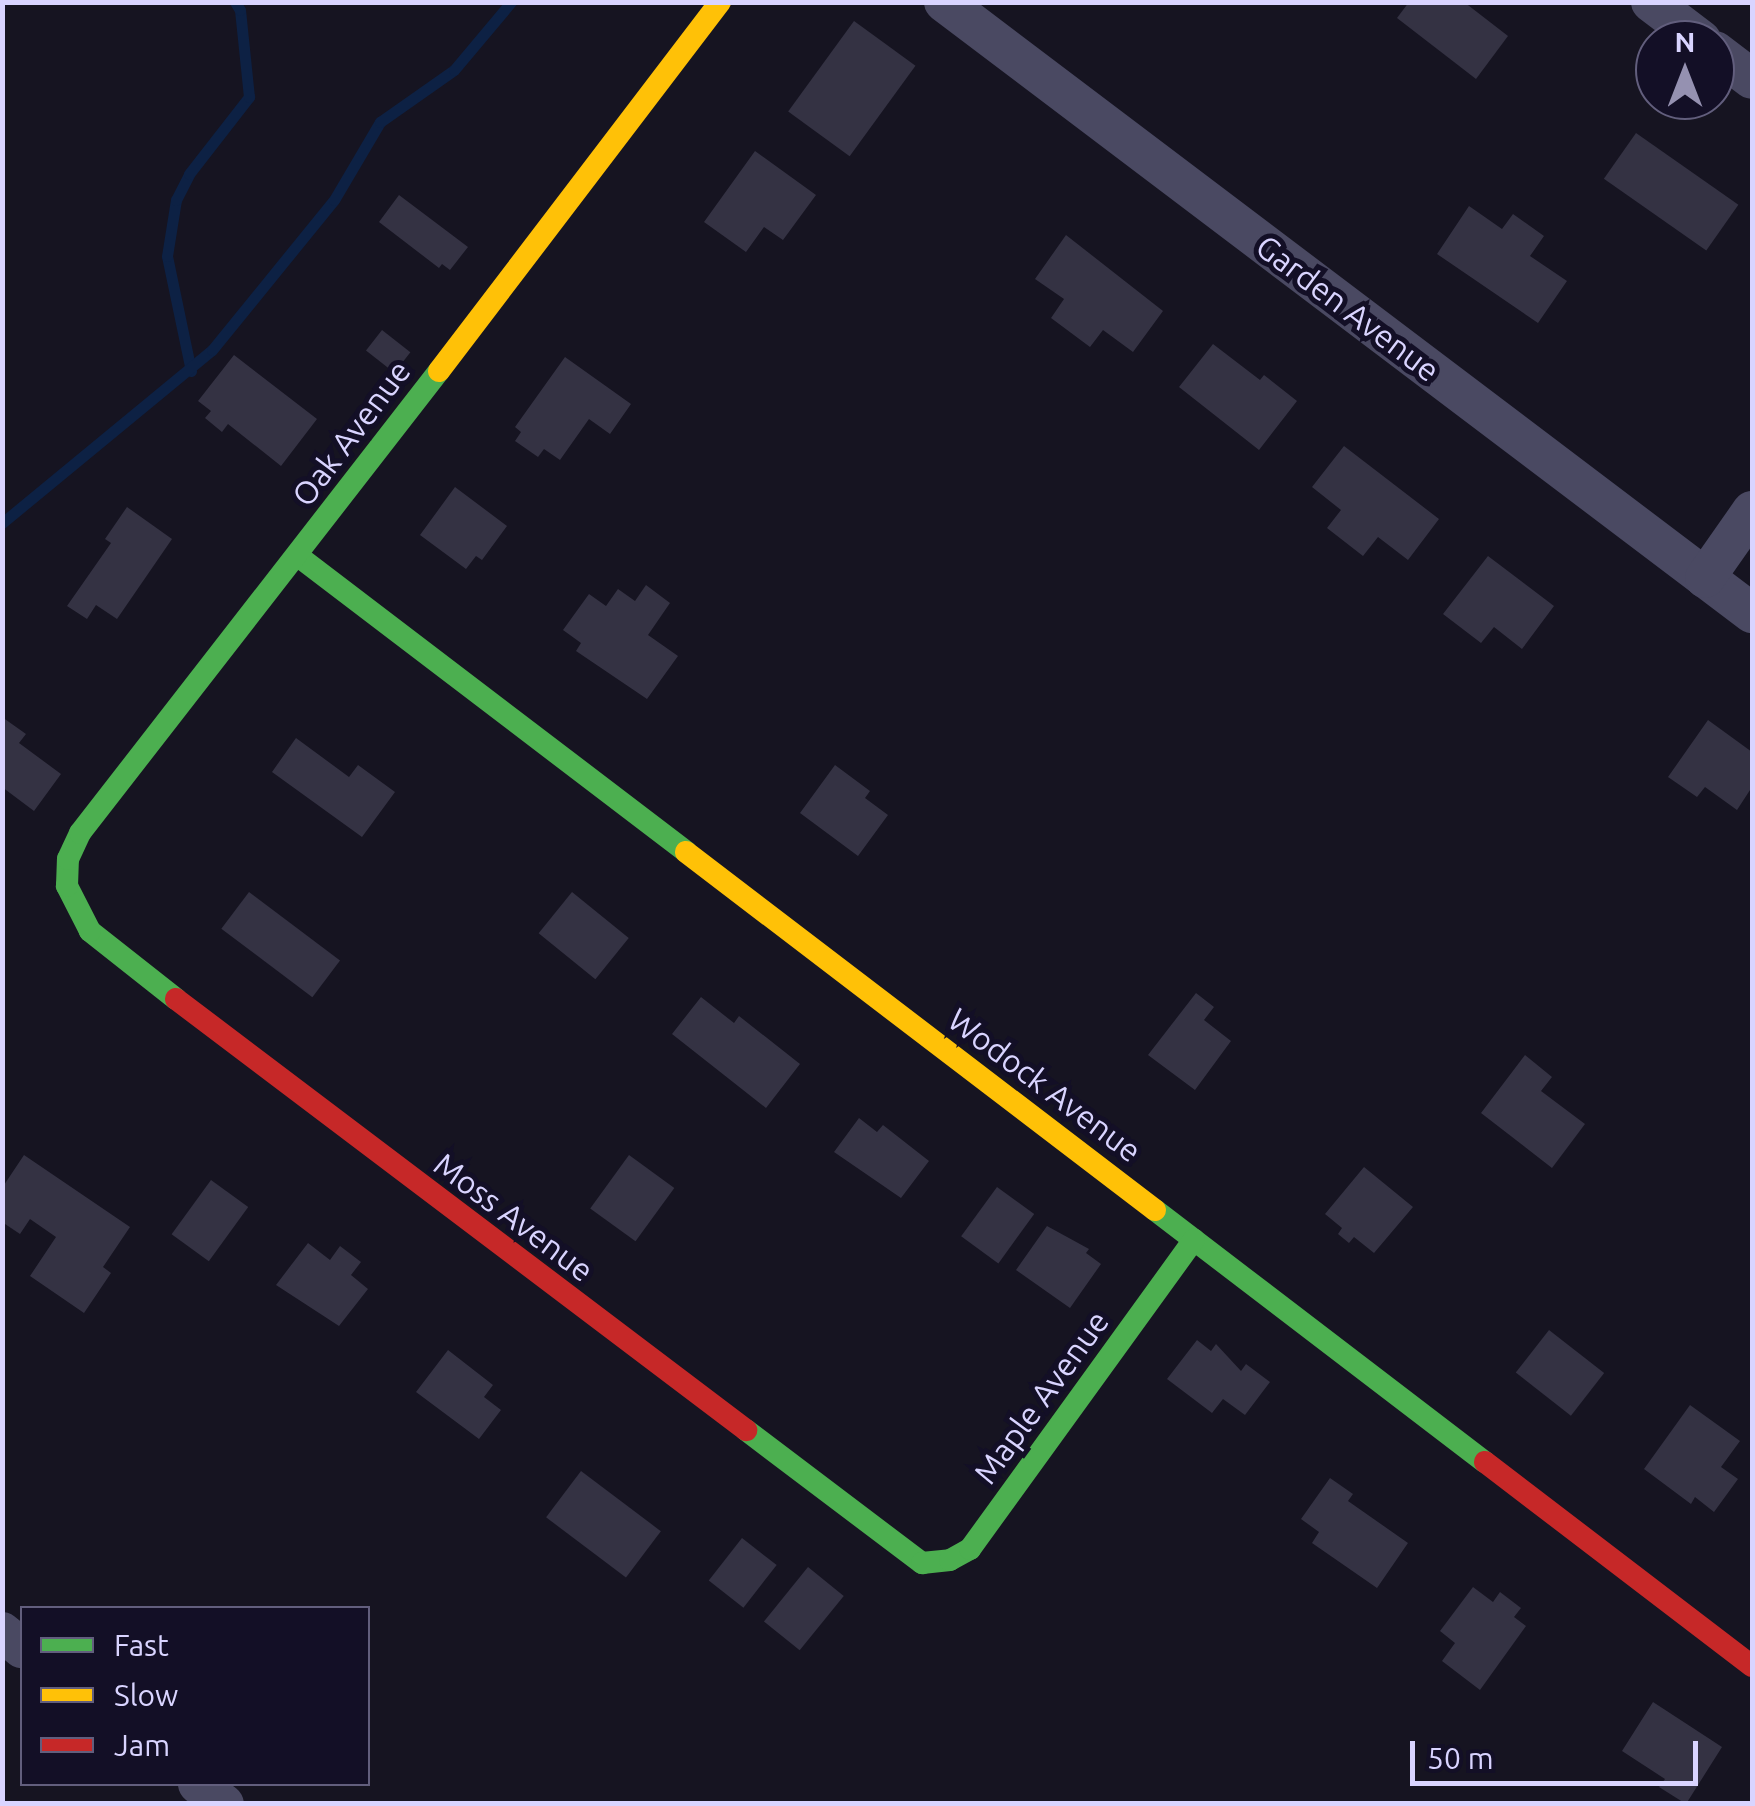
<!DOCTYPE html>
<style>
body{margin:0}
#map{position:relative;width:1755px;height:1806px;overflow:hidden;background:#161421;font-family:Ubuntu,sans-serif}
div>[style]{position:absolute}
.stream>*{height:11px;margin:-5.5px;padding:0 5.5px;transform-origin:5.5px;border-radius:5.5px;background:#0d2144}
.building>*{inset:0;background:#343243;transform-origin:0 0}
.street>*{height:40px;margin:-20px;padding:0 20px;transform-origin:20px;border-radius:20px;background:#4a4962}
.fast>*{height:22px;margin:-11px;padding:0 11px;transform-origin:11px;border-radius:11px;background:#4caf50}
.slow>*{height:22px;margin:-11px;padding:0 11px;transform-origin:11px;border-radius:11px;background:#ffc107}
.jam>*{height:22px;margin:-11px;padding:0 11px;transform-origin:11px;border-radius:11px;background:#c62828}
span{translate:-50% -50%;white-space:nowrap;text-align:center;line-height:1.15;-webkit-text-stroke:10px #130f26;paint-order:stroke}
.street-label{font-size:32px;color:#d9d4ff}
.frame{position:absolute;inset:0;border:5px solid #d9d4ff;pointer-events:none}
.legend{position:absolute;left:20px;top:1606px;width:350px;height:180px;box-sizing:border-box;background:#130f26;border:2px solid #625e7d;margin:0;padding:12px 18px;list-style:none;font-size:30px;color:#d9d4ff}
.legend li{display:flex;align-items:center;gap:20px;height:50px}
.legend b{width:50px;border:2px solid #625e7d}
.north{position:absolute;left:1635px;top:20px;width:100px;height:100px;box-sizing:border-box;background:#130f26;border:2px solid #625e7d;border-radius:50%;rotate:0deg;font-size:28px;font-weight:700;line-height:40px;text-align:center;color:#d9d4ff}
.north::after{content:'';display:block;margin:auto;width:35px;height:45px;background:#9591b1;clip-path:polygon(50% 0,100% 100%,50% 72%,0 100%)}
.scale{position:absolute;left:1410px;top:1741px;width:288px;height:45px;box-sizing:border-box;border:5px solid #d9d4ff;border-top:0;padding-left:12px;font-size:30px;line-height:35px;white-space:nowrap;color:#d9d4ff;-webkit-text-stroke:8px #130f26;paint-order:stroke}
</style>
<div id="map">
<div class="stream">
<div style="left:191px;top:371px;width:117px;rotate:-101.8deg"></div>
<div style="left:167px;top:256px;width:57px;rotate:-80.9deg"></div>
<div style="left:176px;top:200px;width:29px;rotate:-63deg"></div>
<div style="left:189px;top:174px;width:98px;rotate:-52.1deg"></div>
<div style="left:249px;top:97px;width:87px;rotate:-95.9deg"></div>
<div style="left:240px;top:10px;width:9px;rotate:-122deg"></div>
<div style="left:2px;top:523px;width:272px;rotate:-39.5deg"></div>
<div style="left:212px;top:350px;width:193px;rotate:-50.9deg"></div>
<div style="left:334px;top:200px;width:91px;rotate:-59.5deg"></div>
<div style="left:380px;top:122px;width:90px;rotate:-35.1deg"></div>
<div style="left:454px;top:70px;width:89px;rotate:-50deg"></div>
</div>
<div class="building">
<div style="clip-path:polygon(1409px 2px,1464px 2px,1508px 36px,1476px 79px,1397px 18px)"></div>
<div style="left:854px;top:21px;width:76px;height:112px;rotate:36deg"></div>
<div style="left:1636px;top:133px;width:125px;height:56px;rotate:35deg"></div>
<div style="clip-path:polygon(755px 151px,816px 195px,783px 240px,764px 227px,746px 252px,704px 222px)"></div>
<div style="clip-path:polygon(399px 195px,468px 247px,450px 270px,442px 264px,439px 268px,379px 222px)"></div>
<div style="clip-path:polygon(1469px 206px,1502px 229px,1513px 214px,1544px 236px,1530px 256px,1567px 281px,1538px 323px,1437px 254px)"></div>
<div style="clip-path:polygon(1066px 235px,1163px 311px,1133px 352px,1103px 330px,1090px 347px,1051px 318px,1064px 299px,1035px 279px)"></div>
<div style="left:382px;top:330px;width:36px;height:26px;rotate:38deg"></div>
<div style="clip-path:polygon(1213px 344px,1260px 380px,1264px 375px,1297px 401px,1259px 450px,1179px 387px)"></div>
<div style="clip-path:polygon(234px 355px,317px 419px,281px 466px,228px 424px,222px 432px,205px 418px,211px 411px,198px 401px)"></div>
<div style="clip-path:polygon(565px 357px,631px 404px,610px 434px,589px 419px,560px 460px,544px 449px,538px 457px,515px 441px,521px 432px,515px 427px)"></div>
<div style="clip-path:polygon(1344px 446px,1439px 519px,1408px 560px,1378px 537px,1363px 556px,1327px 528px,1341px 510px,1312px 487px)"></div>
<div style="clip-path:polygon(455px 487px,507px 526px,482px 560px,476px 556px,466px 569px,420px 535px)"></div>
<div style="clip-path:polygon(127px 507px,172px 539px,117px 619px,96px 605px,87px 619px,67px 606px,111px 543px,105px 539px)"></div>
<div style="clip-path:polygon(1488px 556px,1554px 606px,1522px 649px,1494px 627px,1481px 643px,1443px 614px)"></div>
<div style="clip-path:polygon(646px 585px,670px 603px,648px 635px,678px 656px,647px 699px,576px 651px,581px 643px,563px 630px,589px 594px,606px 606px,618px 589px,635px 601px)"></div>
<div style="clip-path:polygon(2px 717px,26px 734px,19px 743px,61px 774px,34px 811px,2px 787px)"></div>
<div style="clip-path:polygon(1708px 720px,1752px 752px,1752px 787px,1737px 810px,1705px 787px,1697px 797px,1668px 777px)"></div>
<div style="clip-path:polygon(296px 738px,349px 777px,358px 765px,395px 792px,362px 837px,272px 772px)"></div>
<div style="clip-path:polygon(835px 765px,870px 791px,865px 798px,888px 815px,858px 856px,800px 813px)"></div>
<div style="left:249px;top:892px;width:114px;height:46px;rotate:37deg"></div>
<div style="left:572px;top:892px;width:73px;height:53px;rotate:39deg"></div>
<div style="clip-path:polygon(1196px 993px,1214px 1007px,1204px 1020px,1231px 1041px,1195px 1090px,1148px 1055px)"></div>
<div style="clip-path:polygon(701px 997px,734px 1023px,739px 1016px,800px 1064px,766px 1108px,672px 1034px)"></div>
<div style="clip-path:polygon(1525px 1055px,1552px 1077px,1541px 1091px,1585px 1124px,1552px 1168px,1481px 1113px)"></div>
<div style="clip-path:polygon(859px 1118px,877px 1132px,883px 1125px,929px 1161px,901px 1198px,834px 1152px)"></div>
<div style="clip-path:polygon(24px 1155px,130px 1227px,103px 1267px,111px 1273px,84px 1313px,30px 1276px,56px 1237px,30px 1219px,20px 1234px,2px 1222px,2px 1188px)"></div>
<div style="left:629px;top:1155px;width:56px;height:66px;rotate:36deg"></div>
<div style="clip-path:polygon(1364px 1167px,1413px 1207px,1374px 1253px,1354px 1237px,1349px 1243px,1338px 1234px,1342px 1228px,1325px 1214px)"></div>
<div style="left:211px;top:1180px;width:46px;height:67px;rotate:36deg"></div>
<div style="left:997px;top:1187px;width:46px;height:61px;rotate:36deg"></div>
<div style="clip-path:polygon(1047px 1226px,1089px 1249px,1086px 1253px,1101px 1264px,1070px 1308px,1016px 1270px)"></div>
<div style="clip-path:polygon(308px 1243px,330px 1260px,340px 1246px,361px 1262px,351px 1275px,368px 1289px,339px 1326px,276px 1285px)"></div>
<div style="left:1549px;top:1330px;width:70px;height:54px;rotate:38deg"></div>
<div style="clip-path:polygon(1197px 1340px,1211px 1351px,1216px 1344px,1241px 1371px,1246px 1364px,1270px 1382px,1245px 1415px,1223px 1399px,1212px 1413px,1167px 1379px)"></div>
<div style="clip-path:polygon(448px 1350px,493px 1385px,484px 1397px,501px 1410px,479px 1439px,416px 1392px)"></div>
<div style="clip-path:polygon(1690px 1405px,1740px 1441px,1721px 1467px,1738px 1479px,1714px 1512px,1695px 1497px,1691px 1504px,1644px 1469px)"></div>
<div style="left:581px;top:1471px;width:100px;height:58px;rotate:37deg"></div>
<div style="clip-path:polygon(1330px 1478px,1353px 1494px,1348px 1501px,1408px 1543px,1377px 1588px,1312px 1543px,1319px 1532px,1301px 1519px)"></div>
<div style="left:742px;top:1538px;width:44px;height:54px;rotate:38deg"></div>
<div style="left:808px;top:1567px;width:46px;height:70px;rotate:39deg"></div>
<div style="clip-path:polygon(1473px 1587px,1493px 1602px,1500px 1592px,1521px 1608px,1514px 1617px,1526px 1626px,1480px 1690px,1442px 1661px,1455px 1643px,1440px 1631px)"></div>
<div style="clip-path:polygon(1653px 1702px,1722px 1747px,1686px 1804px,1659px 1787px,1665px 1779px,1622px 1751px)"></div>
</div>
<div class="street">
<div style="left:944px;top:2px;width:1013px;rotate:37.1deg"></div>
<div style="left:1651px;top:2px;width:63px;rotate:37.2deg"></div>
<div style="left:1715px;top:51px;width:46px;rotate:37.1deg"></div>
<div style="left:1705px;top:578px;width:82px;rotate:-55deg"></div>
<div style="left:2px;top:1632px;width:26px;rotate:39deg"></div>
<div style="left:198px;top:1784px;width:33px;rotate:38deg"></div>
</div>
<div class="fast">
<div style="left:298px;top:556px;width:488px;rotate:37.3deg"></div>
<div style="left:176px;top:999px;width:110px;rotate:-141.7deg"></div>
<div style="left:90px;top:931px;width:51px;rotate:-117.1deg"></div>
<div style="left:67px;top:886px;width:27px;rotate:-88deg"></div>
<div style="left:68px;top:859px;width:29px;rotate:-65deg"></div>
<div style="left:80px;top:833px;width:585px;rotate:-52.15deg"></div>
<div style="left:1155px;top:1210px;width:415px;rotate:37.4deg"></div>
<div style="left:746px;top:1430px;width:221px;rotate:37.1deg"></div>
<div style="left:922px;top:1563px;width:28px;rotate:-6deg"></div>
<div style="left:950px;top:1560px;width:23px;rotate:-29deg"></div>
<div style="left:970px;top:1549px;width:382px;rotate:-54.1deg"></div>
</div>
<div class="slow">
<div style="left:439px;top:371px;width:464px;rotate:-52.7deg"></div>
<div style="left:686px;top:852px;width:590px;rotate:37.36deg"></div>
</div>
<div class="jam">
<div style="left:176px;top:999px;width:715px;rotate:37.09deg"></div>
<div style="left:1485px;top:1462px;width:336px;rotate:37.4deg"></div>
</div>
<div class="street-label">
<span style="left:1348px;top:308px;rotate:37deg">Garden Avenue</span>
<span style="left:351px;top:433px;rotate:-53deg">Oak Avenue</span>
<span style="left:1045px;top:1085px;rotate:37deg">Wodock Avenue</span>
<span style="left:514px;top:1217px;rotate:37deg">Moss Avenue</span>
<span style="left:1041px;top:1397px;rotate:-54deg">Maple Avenue</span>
</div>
<div class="frame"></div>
<ul class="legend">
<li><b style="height:12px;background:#4caf50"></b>Fast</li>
<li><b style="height:12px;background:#ffc107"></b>Slow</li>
<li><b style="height:12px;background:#c62828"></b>Jam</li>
</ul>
<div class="north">N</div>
<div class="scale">50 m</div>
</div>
